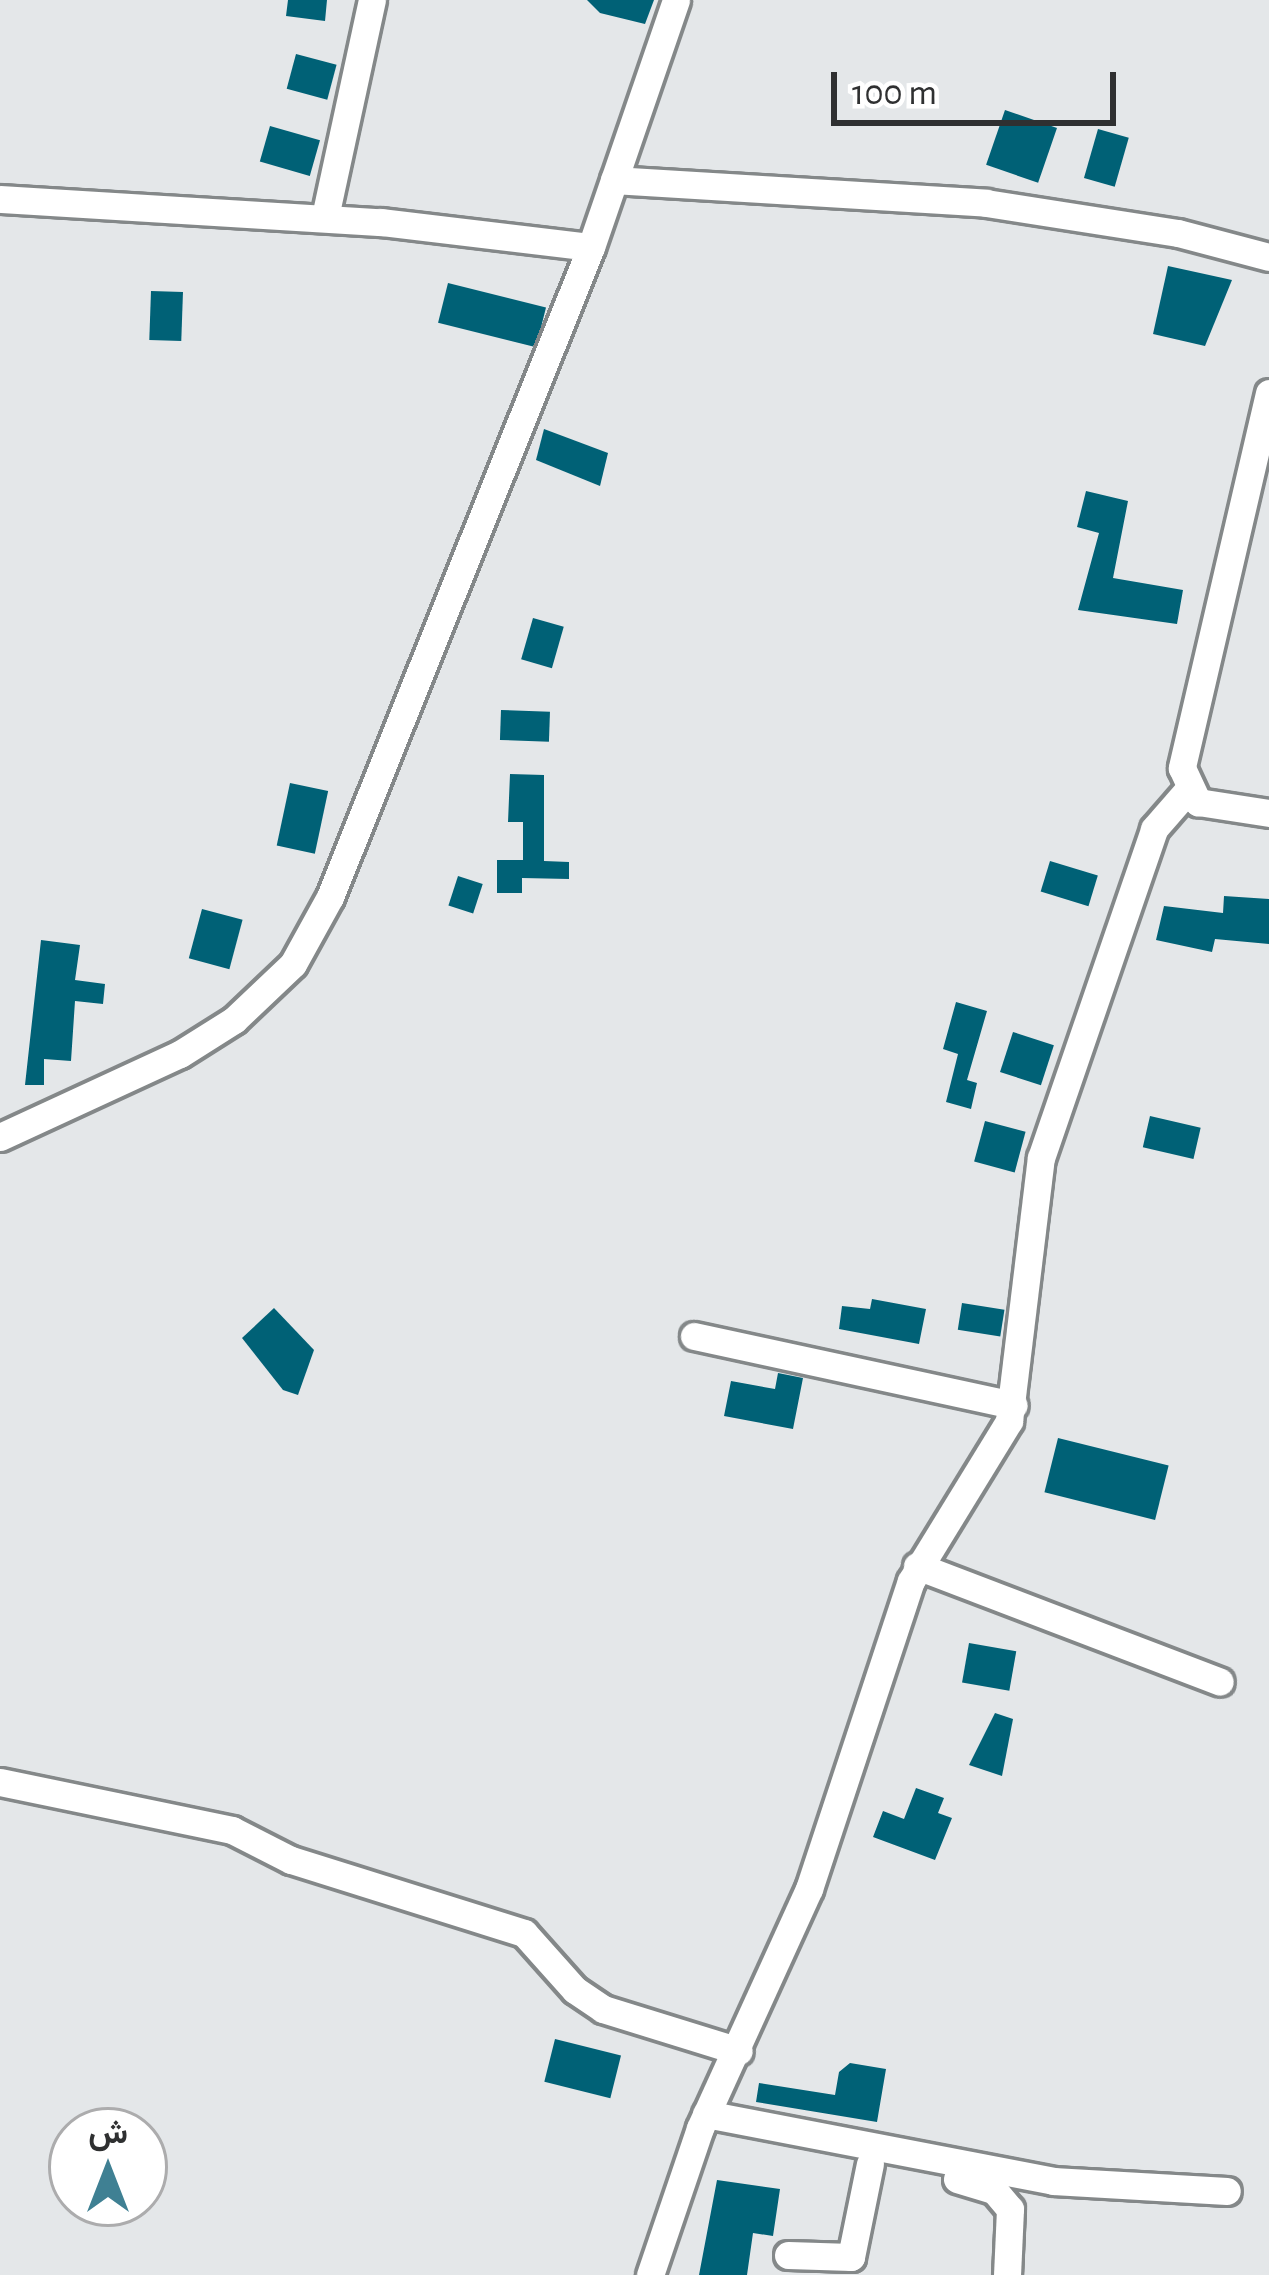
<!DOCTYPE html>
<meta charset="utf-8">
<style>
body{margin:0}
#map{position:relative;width:1269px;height:2275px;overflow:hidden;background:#e4e7e9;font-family:"Alegreya Sans",Vazirmatn,sans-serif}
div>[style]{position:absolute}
.building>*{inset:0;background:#006176;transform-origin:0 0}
.roads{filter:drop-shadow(3px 0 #848889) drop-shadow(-3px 0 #848889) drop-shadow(0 3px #848889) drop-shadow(0 -3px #848889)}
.minor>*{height:27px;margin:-13.5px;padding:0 13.5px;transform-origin:13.5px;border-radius:13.5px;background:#fff}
span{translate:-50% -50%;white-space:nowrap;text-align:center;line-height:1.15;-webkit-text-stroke:12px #fff;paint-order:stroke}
.north{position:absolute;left:48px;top:2107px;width:120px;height:120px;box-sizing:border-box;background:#fff;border:3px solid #acacad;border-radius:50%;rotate:0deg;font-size:33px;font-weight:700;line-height:48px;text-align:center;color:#2f3031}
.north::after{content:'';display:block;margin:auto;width:42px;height:54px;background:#3f8093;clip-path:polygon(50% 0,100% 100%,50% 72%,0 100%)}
.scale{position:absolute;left:831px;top:72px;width:285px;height:54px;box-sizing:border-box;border:6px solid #2f3031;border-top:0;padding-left:15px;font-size:36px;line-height:42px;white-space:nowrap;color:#2f3031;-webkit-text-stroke:9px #fff;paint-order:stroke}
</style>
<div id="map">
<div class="building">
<div style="clip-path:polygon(288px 0,327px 0,325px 21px,286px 16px)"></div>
<div style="clip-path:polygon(587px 0,654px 0,645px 24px,600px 13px)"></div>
<div style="left:296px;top:54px;width:42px;height:36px;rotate:15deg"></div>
<div style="left:1005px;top:110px;width:55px;height:58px;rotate:19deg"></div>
<div style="left:270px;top:126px;width:52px;height:37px;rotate:16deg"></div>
<div style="left:1098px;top:129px;width:32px;height:51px;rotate:16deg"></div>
<div style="clip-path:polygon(1168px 266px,1232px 280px,1205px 346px,1153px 334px)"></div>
<div style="left:448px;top:283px;width:101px;height:41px;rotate:14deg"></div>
<div style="left:151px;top:291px;width:32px;height:49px;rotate:2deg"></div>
<div style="clip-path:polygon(544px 429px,608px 453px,600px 486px,536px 460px)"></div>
<div style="clip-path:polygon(1086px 491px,1128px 501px,1113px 578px,1183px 590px,1177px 624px,1078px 610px,1099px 533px,1077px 527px)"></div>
<div style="left:533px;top:618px;width:32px;height:43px;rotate:16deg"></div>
<div style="left:501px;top:710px;width:49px;height:30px;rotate:2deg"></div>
<div style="clip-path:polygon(510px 774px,544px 775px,544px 861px,569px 862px,569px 879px,522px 878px,522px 893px,497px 893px,497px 860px,523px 860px,523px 822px,508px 822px)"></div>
<div style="left:290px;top:783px;width:39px;height:64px;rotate:12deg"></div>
<div style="left:1050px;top:861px;width:50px;height:32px;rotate:17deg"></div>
<div style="left:458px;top:876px;width:26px;height:31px;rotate:18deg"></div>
<div style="clip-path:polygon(1224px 896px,1269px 899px,1269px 944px,1215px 939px,1212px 952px,1156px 940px,1164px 906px,1223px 913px)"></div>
<div style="left:202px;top:909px;width:42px;height:51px;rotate:15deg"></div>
<div style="clip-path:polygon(41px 940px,80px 945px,75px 980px,105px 984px,103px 1004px,75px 1001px,71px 1061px,44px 1059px,44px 1085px,25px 1085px)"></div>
<div style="clip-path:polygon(956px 1002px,987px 1011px,967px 1080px,977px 1083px,971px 1109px,946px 1102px,958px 1054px,943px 1049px)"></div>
<div style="left:1013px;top:1032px;width:43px;height:42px;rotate:18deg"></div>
<div style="left:1150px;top:1116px;width:52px;height:32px;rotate:13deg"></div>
<div style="left:985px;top:1121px;width:42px;height:42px;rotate:15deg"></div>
<div style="clip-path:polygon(872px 1299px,926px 1309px,919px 1344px,839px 1329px,842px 1306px,870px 1309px)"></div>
<div style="left:962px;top:1303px;width:43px;height:27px;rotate:9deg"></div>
<div style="clip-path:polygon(274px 1308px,314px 1350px,298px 1395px,283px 1390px,242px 1338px)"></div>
<div style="clip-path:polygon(778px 1373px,803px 1378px,793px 1429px,724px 1416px,731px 1381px,775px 1389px)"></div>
<div style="left:1058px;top:1438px;width:114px;height:56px;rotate:14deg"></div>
<div style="left:969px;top:1643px;width:48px;height:40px;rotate:10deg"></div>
<div style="clip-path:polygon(995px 1713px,1013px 1719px,1002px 1776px,969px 1765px)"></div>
<div style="clip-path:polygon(916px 1788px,944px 1798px,938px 1813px,952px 1818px,935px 1860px,873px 1837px,883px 1811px,904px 1819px)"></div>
<div style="left:555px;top:2039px;width:68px;height:44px;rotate:14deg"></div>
<div style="clip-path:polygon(850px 2063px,886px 2069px,877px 2122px,756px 2102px,759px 2083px,835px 2095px,839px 2072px)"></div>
<div style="clip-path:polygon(717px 2180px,780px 2189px,773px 2236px,753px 2233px,747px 2275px,699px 2275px)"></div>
</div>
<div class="roads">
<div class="minor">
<div style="left:614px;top:180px;width:373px;rotate:3.5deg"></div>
<div style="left:986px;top:203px;width:194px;rotate:8.9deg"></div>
<div style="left:1178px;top:233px;width:94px;rotate:14.8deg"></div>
<div style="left:0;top:199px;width:382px;rotate:3.5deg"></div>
<div style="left:381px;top:222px;width:211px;rotate:6.8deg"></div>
<div style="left:325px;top:217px;width:222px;rotate:-77.8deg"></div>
<div style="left:1269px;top:393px;width:385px;rotate:103.1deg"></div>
<div style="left:1182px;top:768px;width:38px;rotate:65deg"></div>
<div style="left:1198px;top:802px;width:72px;rotate:8.8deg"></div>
<div style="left:0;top:1137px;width:198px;rotate:-24.8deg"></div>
<div style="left:180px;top:1054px;width:64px;rotate:-32.2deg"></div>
<div style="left:234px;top:1020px;width:81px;rotate:-43.5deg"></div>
<div style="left:293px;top:964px;width:77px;rotate:-61.1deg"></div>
<div style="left:330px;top:897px;width:700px;rotate:-68.12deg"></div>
<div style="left:591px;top:247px;width:261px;rotate:-71deg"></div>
<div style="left:694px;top:1336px;width:327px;rotate:12.2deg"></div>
<div style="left:917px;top:1566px;width:324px;rotate:20.9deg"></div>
<div style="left:0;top:1782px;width:237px;rotate:11.7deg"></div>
<div style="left:232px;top:1830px;width:66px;rotate:27deg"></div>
<div style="left:291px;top:1860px;width:244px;rotate:17.4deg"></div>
<div style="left:524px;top:1933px;width:76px;rotate:48.2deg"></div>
<div style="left:575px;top:1990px;width:34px;rotate:34deg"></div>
<div style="left:603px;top:2009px;width:142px;rotate:17.2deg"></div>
<div style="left:706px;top:2114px;width:353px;rotate:10.9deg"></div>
<div style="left:1053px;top:2181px;width:174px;rotate:3.3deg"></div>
<div style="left:957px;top:2179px;width:39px;rotate:17deg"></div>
<div style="left:994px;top:2190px;width:25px;rotate:50deg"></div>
<div style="left:1010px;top:2209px;width:66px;rotate:92.6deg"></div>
<div style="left:788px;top:2255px;width:63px;rotate:1.8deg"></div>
<div style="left:851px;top:2257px;width:95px;rotate:-78.5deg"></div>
<div style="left:650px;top:2275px;width:155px;rotate:-71.2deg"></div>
<div style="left:700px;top:2128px;width:263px;rotate:-65.5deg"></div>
<div style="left:809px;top:1889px;width:324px;rotate:-71.7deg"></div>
<div style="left:911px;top:1581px;width:188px;rotate:-58.5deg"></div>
<div style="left:1009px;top:1421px;width:265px;rotate:-83.1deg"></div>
<div style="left:1041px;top:1158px;width:348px;rotate:-71deg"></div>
<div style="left:1154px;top:829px;width:50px;rotate:-49deg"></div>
</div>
</div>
<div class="north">ش</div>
<div class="scale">100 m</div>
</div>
